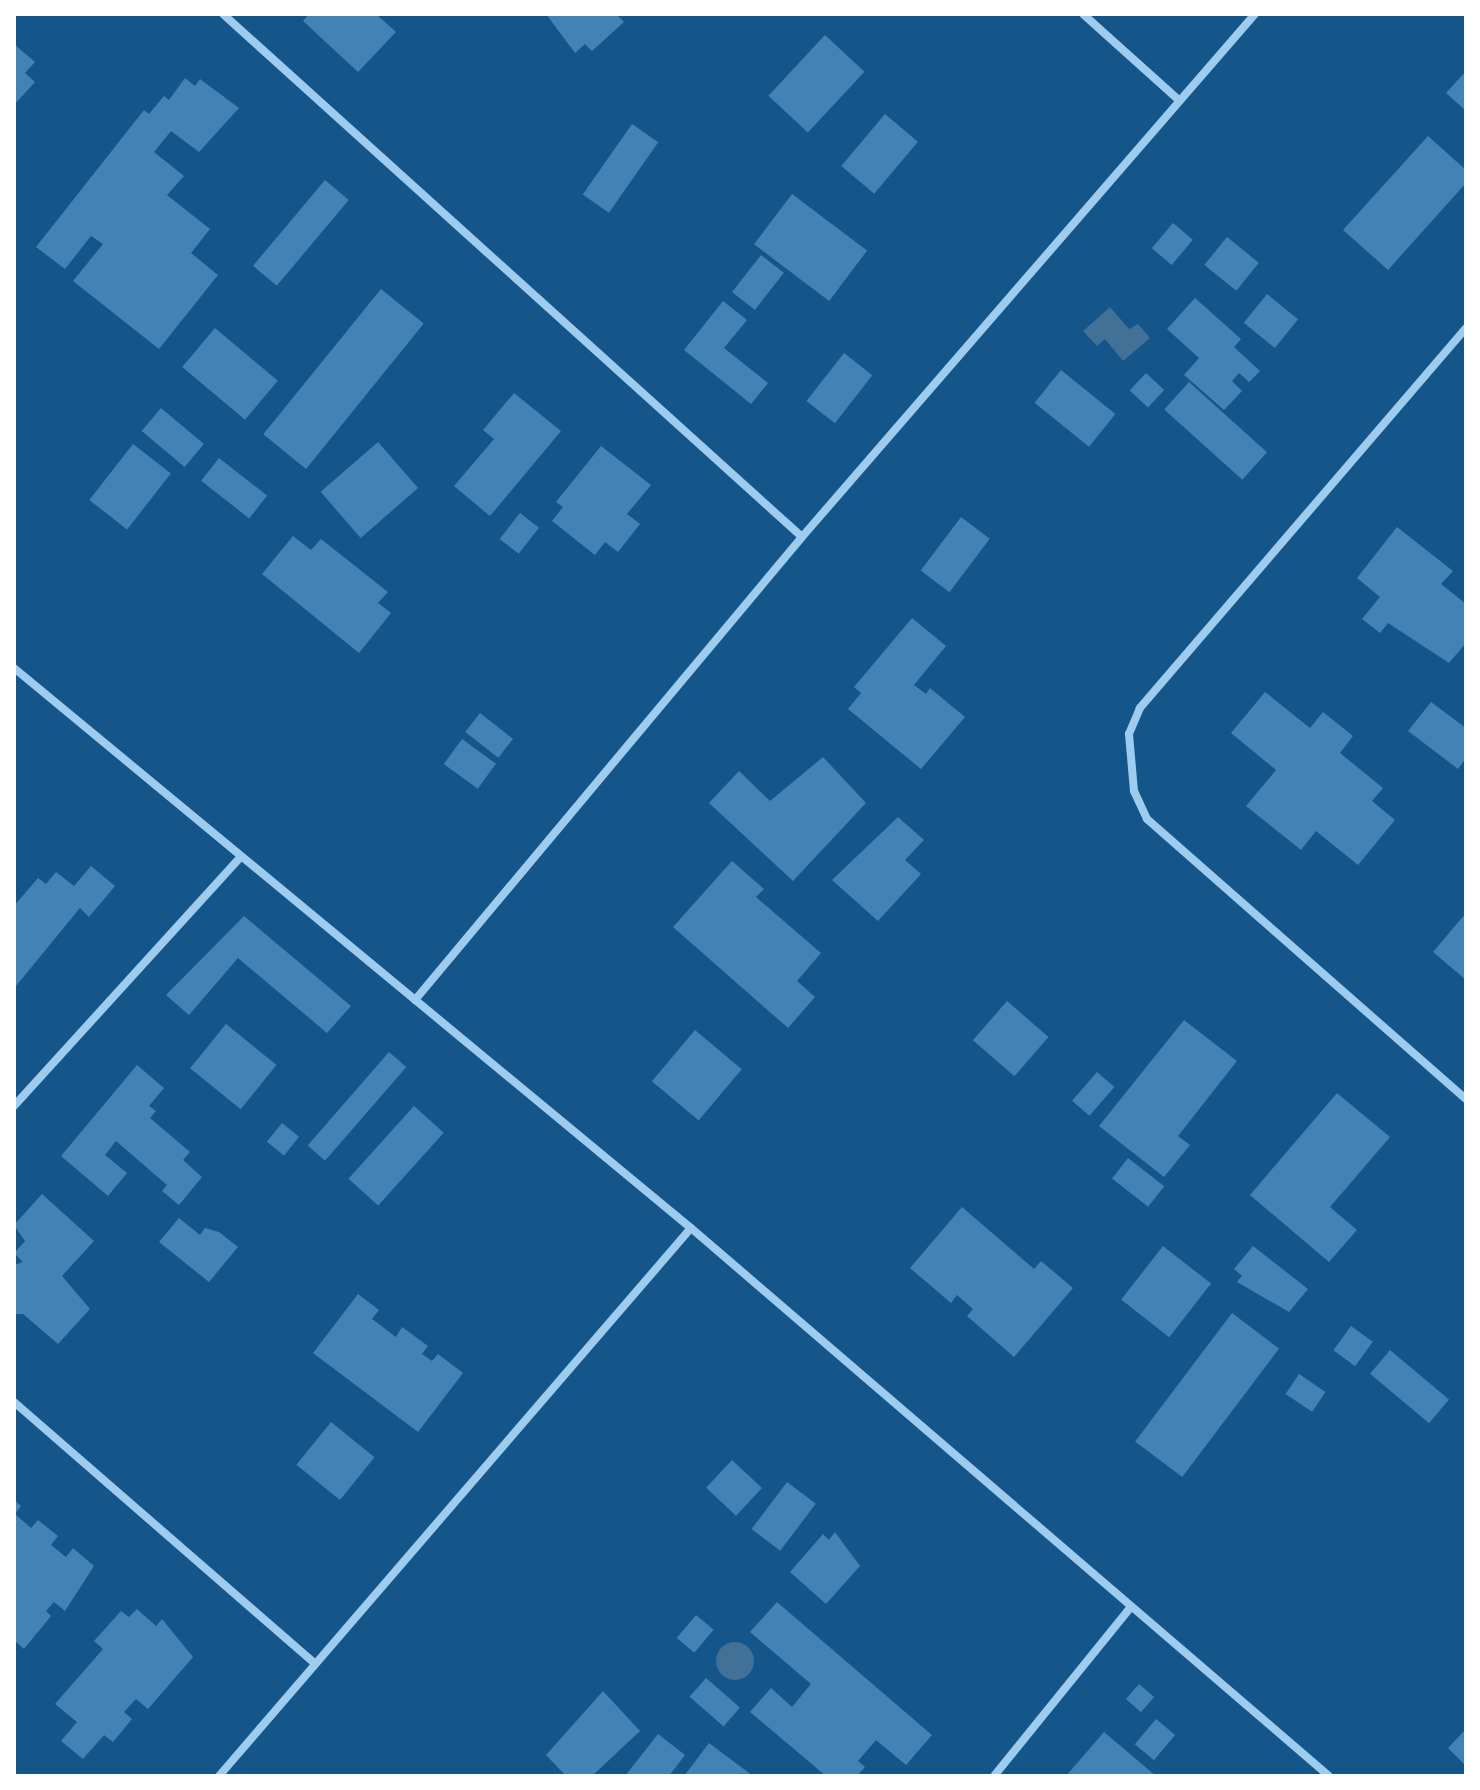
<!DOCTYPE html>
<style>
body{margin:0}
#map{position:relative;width:1480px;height:1790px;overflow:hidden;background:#15568a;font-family:Arial,sans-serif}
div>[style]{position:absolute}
.water>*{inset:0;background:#427198}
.round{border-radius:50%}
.building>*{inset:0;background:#4282b5;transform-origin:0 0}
.minor>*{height:8px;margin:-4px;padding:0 4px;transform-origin:4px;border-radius:4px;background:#9dccef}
span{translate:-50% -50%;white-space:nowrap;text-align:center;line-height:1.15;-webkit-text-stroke:6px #15568a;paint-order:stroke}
.frame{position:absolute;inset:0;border:16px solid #fff;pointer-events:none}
</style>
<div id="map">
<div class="water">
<div style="clip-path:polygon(1110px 307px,1129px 329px,1138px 324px,1150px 338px,1123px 361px,1105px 339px,1097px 346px,1083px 331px)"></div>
<div class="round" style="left:716px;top:1642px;width:38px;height:38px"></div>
</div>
<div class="building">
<div style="clip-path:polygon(309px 14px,376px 14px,396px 32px,358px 72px,303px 21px)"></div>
<div style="clip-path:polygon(546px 14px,616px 14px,624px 22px,592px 51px,585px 44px,575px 53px)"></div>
<div style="left:825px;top:35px;width:54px;height:83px;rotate:43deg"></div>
<div style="clip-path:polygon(14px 44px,35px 62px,25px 73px,35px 82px,14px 105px)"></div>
<div style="clip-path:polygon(1466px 71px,1466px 111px,1446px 93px)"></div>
<div style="clip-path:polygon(185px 78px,195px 86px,200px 79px,239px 108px,199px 152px,171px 131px,154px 152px,184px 176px,167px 195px,210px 229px,191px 253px,218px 275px,159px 349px,73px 281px,103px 244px,91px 236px,65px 269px,36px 247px,144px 110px,149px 114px,164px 96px,169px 100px)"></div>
<div style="left:885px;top:114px;width:43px;height:68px;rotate:40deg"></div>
<div style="left:632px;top:124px;width:32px;height:86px;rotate:35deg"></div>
<div style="clip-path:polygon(1428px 136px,1466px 170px,1466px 183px,1388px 270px,1343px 230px)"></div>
<div style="left:325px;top:180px;width:31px;height:112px;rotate:40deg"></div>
<div style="left:792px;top:194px;width:94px;height:63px;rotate:37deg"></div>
<div style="left:1173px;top:223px;width:26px;height:33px;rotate:40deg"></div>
<div style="left:1227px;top:237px;width:41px;height:36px;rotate:39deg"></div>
<div style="left:761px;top:255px;width:29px;height:47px;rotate:38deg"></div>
<div style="left:381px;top:289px;width:55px;height:187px;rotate:39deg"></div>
<div style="left:1267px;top:294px;width:40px;height:37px;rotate:39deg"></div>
<div style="clip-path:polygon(1195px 298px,1241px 339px,1234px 347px,1260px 371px,1249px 382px,1239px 373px,1232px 381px,1242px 391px,1224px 410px,1184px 375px,1199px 358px,1167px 329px)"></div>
<div style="clip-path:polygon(723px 301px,747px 320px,724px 348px,768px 383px,751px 404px,684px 350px)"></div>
<div style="left:215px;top:328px;width:82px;height:51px;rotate:40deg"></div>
<div style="left:844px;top:353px;width:36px;height:61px;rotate:38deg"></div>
<div style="left:1061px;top:370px;width:70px;height:42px;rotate:39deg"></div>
<div style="left:1146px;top:373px;width:25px;height:24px;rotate:43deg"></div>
<div style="left:1189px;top:382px;width:105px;height:37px;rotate:42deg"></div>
<div style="clip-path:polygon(514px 393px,561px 431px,490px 516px,454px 486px,494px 439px,483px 430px)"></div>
<div style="left:161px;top:408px;width:56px;height:30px;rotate:40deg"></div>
<div style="left:378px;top:442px;width:61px;height:76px;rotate:49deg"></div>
<div style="left:133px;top:444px;width:48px;height:71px;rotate:38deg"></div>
<div style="clip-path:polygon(601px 446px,651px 485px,627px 514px,640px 524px,618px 552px,605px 542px,595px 555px,552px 521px,563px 507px,556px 502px)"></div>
<div style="left:219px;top:458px;width:61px;height:29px;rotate:38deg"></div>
<div style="left:520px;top:513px;width:24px;height:33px;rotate:38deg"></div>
<div style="left:961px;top:517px;width:36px;height:67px;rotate:37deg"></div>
<div style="clip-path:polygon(1397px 527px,1453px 571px,1441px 584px,1466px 604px,1466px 643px,1449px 663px,1388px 623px,1380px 633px,1362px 619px,1380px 597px,1357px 578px)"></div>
<div style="clip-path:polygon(293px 536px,311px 550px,321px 539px,388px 592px,378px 603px,391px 613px,359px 653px,262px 574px)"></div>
<div style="clip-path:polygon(912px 618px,946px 646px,914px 685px,926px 694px,930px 688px,965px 717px,921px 769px,848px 709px,861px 693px,854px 687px)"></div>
<div style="clip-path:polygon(1265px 692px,1310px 728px,1323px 712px,1353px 736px,1340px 753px,1383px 788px,1372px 801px,1395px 820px,1358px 865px,1316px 831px,1301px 850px,1246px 806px,1276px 770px,1231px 733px)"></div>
<div style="clip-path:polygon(1431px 702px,1466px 728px,1466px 758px,1458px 769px,1408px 731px)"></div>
<div style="left:480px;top:713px;width:42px;height:24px;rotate:38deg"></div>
<div style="left:462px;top:739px;width:42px;height:31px;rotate:36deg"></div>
<div style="clip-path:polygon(823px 757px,866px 803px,793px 881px,709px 803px,739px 771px,770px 801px)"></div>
<div style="clip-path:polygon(898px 817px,924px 840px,905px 860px,921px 874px,878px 921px,832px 880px)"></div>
<div style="clip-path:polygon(732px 861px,764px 889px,756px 897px,821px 953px,797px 981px,815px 997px,788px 1028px,673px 927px)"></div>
<div style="clip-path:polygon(91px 866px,115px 886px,89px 917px,80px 908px,16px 986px,14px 906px,38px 878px,46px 884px,56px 872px,74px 886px)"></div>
<div style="clip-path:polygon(1466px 913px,1466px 980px,1433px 952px)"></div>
<div style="clip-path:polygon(244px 916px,351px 1006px,327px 1033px,238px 958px,189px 1015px,166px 995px)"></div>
<div style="left:1007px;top:1001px;width:55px;height:52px;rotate:41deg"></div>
<div style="clip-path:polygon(1184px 1020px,1237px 1061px,1178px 1136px,1190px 1145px,1164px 1177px,1099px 1126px)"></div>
<div style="left:226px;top:1024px;width:65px;height:57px;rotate:39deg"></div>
<div style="left:695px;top:1030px;width:61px;height:67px;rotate:40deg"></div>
<div style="left:389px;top:1052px;width:23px;height:124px;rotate:41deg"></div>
<div style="clip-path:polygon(137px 1065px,164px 1088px,149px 1106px,156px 1111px,150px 1118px,190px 1152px,183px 1160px,202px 1177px,179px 1205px,162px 1191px,167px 1185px,116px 1141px,105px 1155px,127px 1173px,108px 1196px,61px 1156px)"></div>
<div style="left:1097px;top:1072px;width:23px;height:38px;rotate:41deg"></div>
<div style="clip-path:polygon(1337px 1093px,1390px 1137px,1330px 1207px,1357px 1230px,1329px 1262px,1250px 1195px)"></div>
<div style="left:414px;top:1106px;width:40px;height:98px;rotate:42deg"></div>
<div style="left:282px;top:1123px;width:22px;height:24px;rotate:39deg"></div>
<div style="left:1128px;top:1158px;width:46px;height:26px;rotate:38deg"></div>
<div style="clip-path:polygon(42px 1194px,94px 1241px,62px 1276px,90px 1309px,58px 1344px,23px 1314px,14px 1314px,14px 1265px,23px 1262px,14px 1253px,25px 1241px,14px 1225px)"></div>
<div style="clip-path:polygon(962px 1207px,1034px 1269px,1041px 1261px,1073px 1288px,1014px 1357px,967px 1316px,973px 1309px,957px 1295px,951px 1303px,910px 1268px)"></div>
<div style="clip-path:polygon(179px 1218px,200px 1235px,205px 1228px,219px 1232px,238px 1247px,209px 1282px,159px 1242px)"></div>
<div style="left:1163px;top:1246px;width:61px;height:68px;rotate:38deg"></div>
<div style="clip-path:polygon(1253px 1246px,1308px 1289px,1289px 1312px,1237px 1282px,1242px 1276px,1234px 1269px)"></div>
<div style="clip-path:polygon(358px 1294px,379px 1310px,372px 1319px,396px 1337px,402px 1327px,428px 1346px,422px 1354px,432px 1361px,438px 1354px,463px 1373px,418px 1432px,313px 1353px)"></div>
<div style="left:1232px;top:1313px;width:59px;height:161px;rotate:37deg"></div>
<div style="left:1351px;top:1326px;width:27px;height:30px;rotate:36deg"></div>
<div style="left:1390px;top:1350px;width:77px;height:31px;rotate:40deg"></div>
<div style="left:1299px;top:1374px;width:32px;height:24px;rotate:34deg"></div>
<div style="left:331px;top:1422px;width:56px;height:55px;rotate:39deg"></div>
<div style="left:732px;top:1460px;width:41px;height:38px;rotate:43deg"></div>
<div style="left:787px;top:1482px;width:36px;height:59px;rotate:37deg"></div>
<div style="clip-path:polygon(14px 1500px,21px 1506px,15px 1514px,31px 1528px,38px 1520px,58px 1536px,51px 1545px,66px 1557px,73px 1548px,94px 1566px,65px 1611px,54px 1602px,46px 1611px,51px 1616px,24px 1649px,14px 1640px)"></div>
<div style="clip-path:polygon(835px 1532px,860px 1566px,826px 1604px,790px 1572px,823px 1534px,829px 1540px)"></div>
<div style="clip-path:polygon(777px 1602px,932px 1735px,906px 1765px,876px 1740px,858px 1761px,865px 1767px,857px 1776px,826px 1776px,750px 1712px,771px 1688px,792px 1707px,811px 1684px,750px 1632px)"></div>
<div style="clip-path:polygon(137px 1609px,156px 1626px,162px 1619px,193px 1657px,148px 1709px,136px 1699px,124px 1712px,132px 1719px,113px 1742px,104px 1735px,83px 1759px,61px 1741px,77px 1722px,55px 1704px,103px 1649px,94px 1641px,121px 1611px,129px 1617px)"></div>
<div style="left:696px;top:1615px;width:23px;height:30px;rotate:40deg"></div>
<div style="left:706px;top:1678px;width:45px;height:25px;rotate:41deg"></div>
<div style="left:1139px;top:1684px;width:20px;height:20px;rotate:41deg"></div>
<div style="clip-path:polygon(603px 1691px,640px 1731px,592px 1776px,566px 1776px,546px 1755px)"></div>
<div style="left:1156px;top:1719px;width:25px;height:33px;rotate:40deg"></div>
<div style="clip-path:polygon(1466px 1729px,1466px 1766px,1448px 1748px)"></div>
<div style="clip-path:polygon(1104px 1732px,1156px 1776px,1066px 1776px)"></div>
<div style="clip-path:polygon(658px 1734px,685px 1755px,669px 1776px,625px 1776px)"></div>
<div style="clip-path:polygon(709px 1743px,753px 1776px,684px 1776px)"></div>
</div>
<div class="minor">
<div style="left:223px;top:14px;width:780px;rotate:42.09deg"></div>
<div style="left:1083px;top:14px;width:129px;rotate:41.9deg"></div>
<div style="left:1466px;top:328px;width:501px;rotate:130.63deg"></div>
<div style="left:1140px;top:708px;width:28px;rotate:113deg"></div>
<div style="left:1129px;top:734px;width:57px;rotate:85deg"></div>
<div style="left:1134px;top:791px;width:31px;rotate:65deg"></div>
<div style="left:1147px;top:819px;width:424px;rotate:41.3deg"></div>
<div style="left:14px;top:668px;width:879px;rotate:39.6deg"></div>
<div style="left:691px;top:1228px;width:841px;rotate:40.66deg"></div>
<div style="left:415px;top:1000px;width:603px;rotate:-50.11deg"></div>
<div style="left:802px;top:537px;width:692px;rotate:-49.1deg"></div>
<div style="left:14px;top:1106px;width:336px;rotate:-47.7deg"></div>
<div style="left:14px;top:1402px;width:396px;rotate:41deg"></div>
<div style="left:219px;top:1776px;width:723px;rotate:-49.26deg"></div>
<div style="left:994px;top:1776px;width:216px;rotate:-51deg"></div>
</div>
<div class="frame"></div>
</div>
